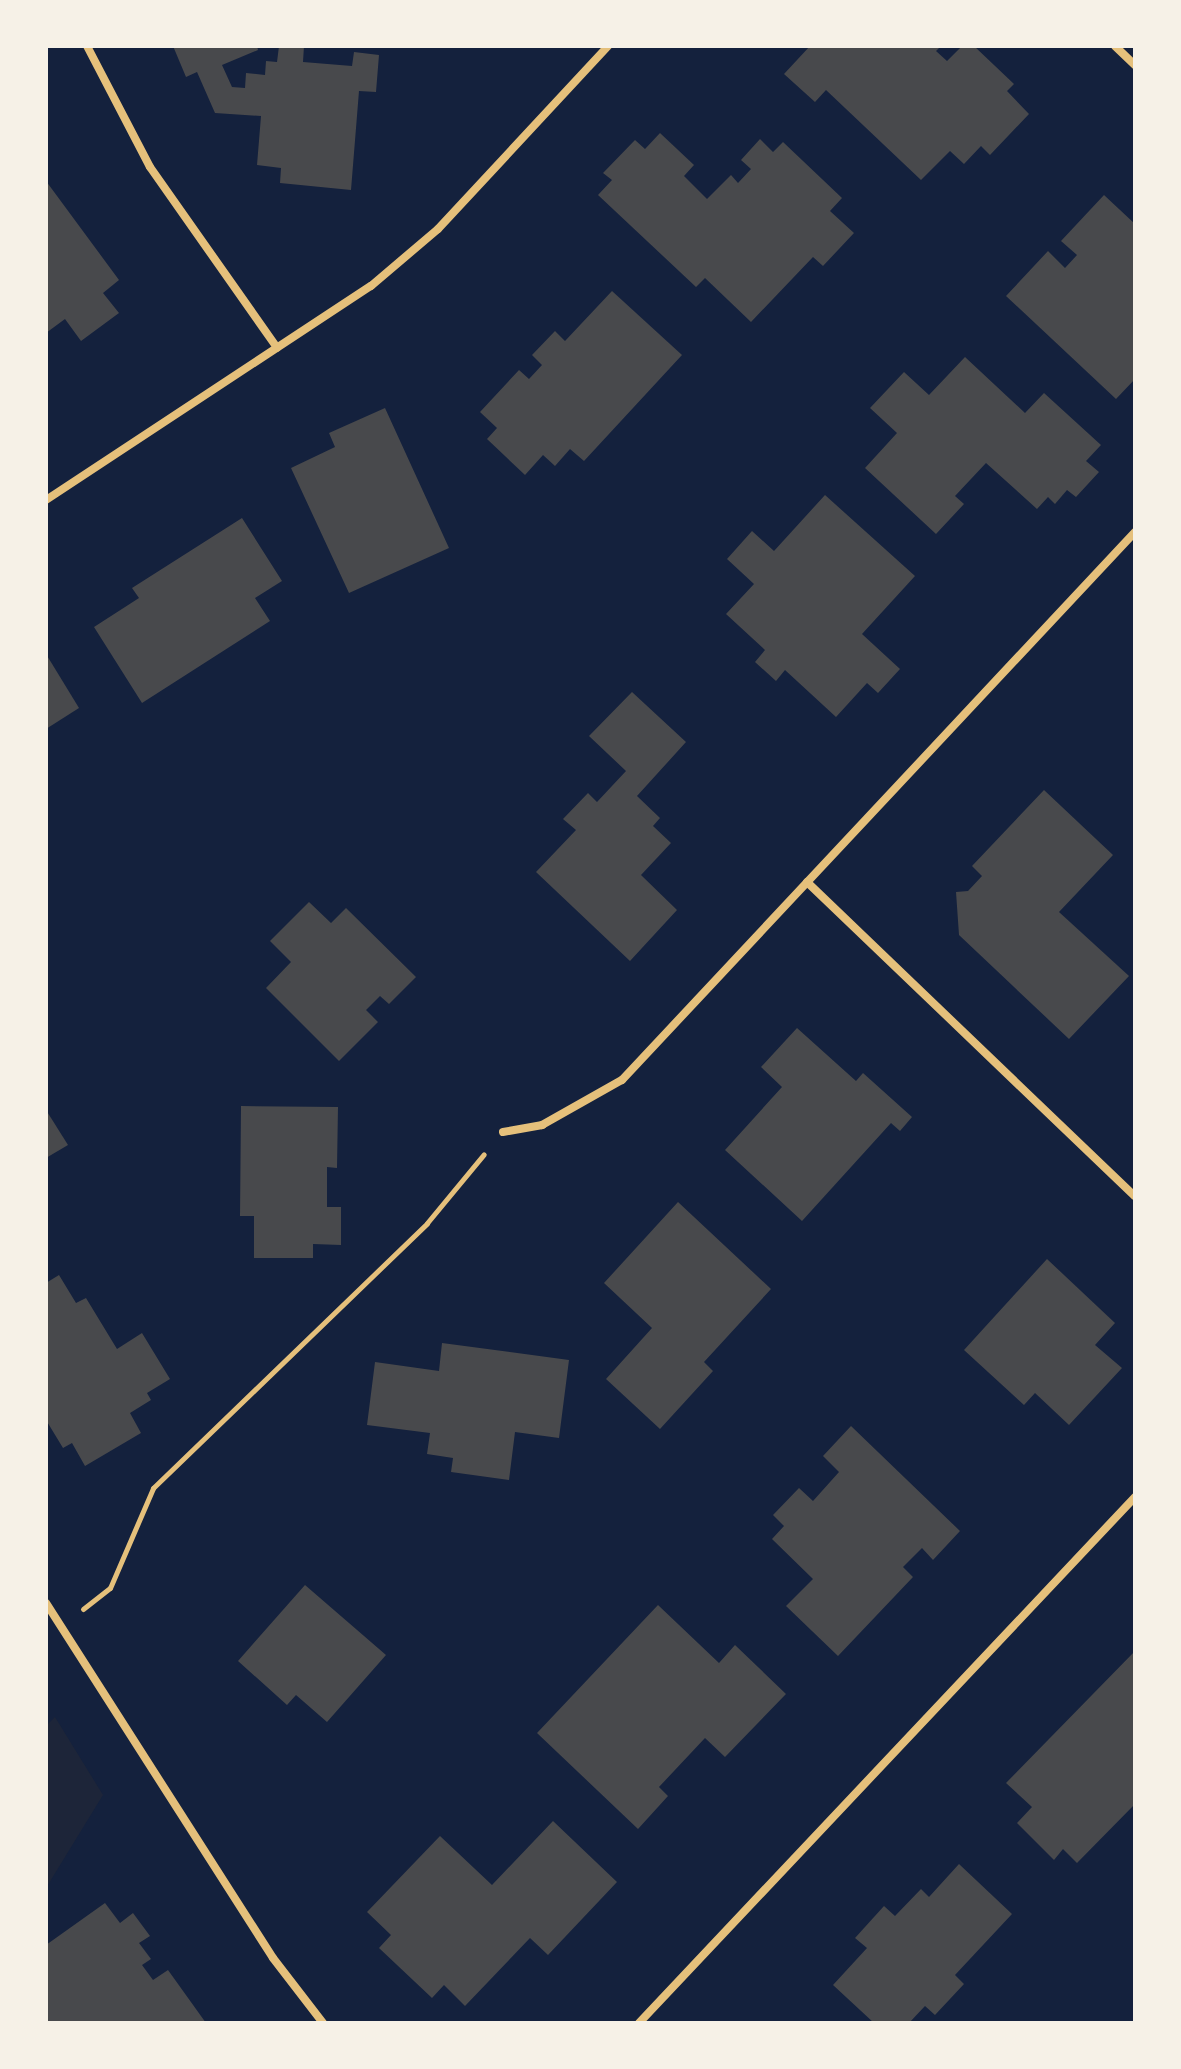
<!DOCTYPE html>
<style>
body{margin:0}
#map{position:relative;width:1181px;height:2069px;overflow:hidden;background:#14213d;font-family:"Asap Condensed",sans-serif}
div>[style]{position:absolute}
.green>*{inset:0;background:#1d2539}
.building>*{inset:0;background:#48494c}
.path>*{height:5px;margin:-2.5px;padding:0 2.5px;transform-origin:2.5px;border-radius:2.5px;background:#e5c07b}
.minor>*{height:8px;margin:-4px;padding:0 4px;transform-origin:4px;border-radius:4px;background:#e5c07b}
span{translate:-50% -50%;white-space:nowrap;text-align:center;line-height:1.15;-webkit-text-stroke:6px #f6f1e7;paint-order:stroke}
.frame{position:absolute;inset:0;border:48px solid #f6f1e7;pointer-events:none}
</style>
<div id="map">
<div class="green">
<div style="clip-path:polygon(55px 1717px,103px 1795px,46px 1888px,46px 1726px)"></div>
</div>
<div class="building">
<div style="clip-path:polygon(173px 46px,257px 46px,258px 50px,222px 65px,232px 87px,245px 88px,246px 73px,265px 75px,266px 61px,277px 62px,279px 46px,304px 46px,303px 62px,352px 66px,354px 52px,379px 55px,376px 92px,359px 91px,351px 190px,280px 183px,281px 168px,257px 165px,261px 116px,215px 113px,197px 72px,186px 77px)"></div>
<div style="clip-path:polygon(810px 46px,941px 46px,936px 51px,947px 61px,962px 46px,974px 46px,1014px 84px,1007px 91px,1029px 114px,990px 155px,981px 146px,964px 164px,950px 151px,921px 180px,826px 90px,815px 102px,784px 74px)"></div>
<div style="clip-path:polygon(660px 133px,694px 165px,684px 176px,707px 199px,731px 175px,738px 183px,751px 169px,741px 160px,760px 139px,773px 152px,783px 142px,842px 198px,830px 211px,854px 233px,823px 266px,813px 257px,751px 322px,705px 278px,696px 287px,598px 195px,612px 180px,603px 173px,635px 140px,645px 149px)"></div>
<div style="clip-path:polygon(46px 181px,119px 280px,103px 293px,119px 313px,81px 341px,65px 319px,46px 333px)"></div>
<div style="clip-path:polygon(1104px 195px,1135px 224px,1135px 379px,1116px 399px,1006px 296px,1048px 251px,1065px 268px,1077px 255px,1061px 241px)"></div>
<div style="clip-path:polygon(612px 291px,682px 355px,584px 461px,570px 449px,555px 466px,543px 455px,525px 475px,487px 439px,497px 428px,480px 412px,519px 370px,529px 379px,542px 365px,532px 355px,555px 331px,565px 341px)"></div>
<div style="clip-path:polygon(965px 357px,1025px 413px,1044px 393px,1101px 445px,1086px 461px,1099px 472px,1076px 497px,1067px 490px,1055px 504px,1048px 497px,1037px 509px,986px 463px,955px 496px,964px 504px,936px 534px,865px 468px,897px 433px,870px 408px,904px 372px,929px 395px)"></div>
<div style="clip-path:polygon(385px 408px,449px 548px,349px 593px,291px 468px,335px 447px,329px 433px)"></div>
<div style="clip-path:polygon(825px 495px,915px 576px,862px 634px,900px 669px,878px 693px,867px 683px,836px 717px,785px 670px,776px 681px,755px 662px,765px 650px,726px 614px,754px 584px,727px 559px,752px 531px,774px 551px)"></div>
<div style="clip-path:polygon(242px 518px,282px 581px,255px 598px,270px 621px,142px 703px,94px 627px,139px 598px,132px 588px)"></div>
<div style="clip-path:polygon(46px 654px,79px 708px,46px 729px)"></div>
<div style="clip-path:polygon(632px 692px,686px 742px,637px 796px,660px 818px,653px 826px,671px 843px,641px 875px,677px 910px,630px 961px,536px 872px,576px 830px,563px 819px,588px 793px,597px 802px,626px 771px,589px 736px)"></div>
<div style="clip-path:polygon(1044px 790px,1113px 855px,1059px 912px,1129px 976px,1069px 1039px,959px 935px,956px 892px,968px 891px,982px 876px,972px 866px)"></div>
<div style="clip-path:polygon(309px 902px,331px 923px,346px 908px,416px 977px,389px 1004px,380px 996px,366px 1010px,378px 1022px,339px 1061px,266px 988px,291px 962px,270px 941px)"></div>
<div style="clip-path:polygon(797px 1028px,856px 1081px,863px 1073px,912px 1117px,900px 1131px,891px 1123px,802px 1221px,725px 1150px,782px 1087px,761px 1067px)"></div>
<div style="clip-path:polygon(241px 1106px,338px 1107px,337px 1168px,327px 1167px,327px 1207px,341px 1207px,341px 1245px,313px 1244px,313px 1258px,254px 1258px,254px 1216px,240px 1216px)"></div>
<div style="clip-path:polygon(46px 1110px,68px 1145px,46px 1158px)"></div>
<div style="clip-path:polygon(678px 1202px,771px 1289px,704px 1362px,713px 1371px,660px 1429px,606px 1379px,652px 1328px,604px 1283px)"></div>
<div style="clip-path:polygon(1047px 1259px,1115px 1323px,1095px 1345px,1122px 1368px,1069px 1425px,1035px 1393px,1024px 1405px,964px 1350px)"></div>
<div style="clip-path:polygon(59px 1275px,76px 1303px,86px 1298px,117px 1349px,142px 1333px,170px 1379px,147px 1393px,151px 1400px,130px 1413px,141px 1433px,85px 1466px,72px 1443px,63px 1448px,46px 1420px,46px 1283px)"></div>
<div style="clip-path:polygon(442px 1343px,569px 1360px,559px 1438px,515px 1432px,509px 1480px,451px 1472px,453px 1458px,427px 1454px,430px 1433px,367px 1425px,375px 1362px,439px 1371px)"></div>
<div style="clip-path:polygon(851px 1426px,960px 1531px,933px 1560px,922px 1548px,903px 1567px,913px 1577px,838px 1656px,786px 1606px,813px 1579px,772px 1539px,784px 1526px,773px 1515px,799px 1488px,813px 1501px,839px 1472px,823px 1456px)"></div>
<div style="clip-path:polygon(305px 1585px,386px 1655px,327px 1722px,296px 1695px,287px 1705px,238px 1661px)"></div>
<div style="clip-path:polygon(658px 1605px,719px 1663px,735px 1645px,786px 1694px,725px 1757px,705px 1738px,659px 1787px,668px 1796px,638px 1829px,537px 1733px)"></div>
<div style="clip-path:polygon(1135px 1651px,1135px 1804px,1077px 1863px,1063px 1849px,1054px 1860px,1017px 1823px,1032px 1807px,1006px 1783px)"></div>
<div style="clip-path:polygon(553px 1821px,617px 1882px,548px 1955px,530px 1938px,465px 2006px,444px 1985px,432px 1998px,379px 1948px,391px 1935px,367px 1912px,440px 1836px,492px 1885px)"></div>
<div style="clip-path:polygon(959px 1864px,1012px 1914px,955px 1975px,964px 1984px,935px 2015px,925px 2006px,909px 2023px,874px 2023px,833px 1985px,867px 1948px,855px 1938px,884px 1906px,895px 1916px,921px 1889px,929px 1897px)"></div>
<div style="clip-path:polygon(105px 1903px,120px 1923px,133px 1913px,150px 1936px,139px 1943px,151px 1959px,142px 1965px,153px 1980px,168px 1970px,206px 2023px,46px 2023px,46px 1945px)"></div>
</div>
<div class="path">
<div style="left:83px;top:1609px;width:34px;rotate:-38deg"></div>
<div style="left:110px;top:1588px;width:109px;rotate:-66.7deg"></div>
<div style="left:153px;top:1488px;width:381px;rotate:-44deg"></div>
<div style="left:427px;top:1223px;width:89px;rotate:-50.4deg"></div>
</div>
<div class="minor">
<div style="left:87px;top:46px;width:136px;rotate:62.5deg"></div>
<div style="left:150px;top:167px;width:221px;rotate:54.9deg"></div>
<div style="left:1115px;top:46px;width:28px;rotate:44deg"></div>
<div style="left:46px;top:500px;width:389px;rotate:-33.4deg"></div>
<div style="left:371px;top:286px;width:88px;rotate:-40.4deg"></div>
<div style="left:438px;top:229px;width:250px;rotate:-47.1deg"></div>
<div style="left:807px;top:882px;width:454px;rotate:43.8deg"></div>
<div style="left:503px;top:1132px;width:40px;rotate:-10deg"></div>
<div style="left:542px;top:1125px;width:92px;rotate:-29.4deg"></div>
<div style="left:622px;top:1080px;width:751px;rotate:-46.89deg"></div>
<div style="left:46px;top:1603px;width:421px;rotate:57.4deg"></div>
<div style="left:273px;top:1958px;width:82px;rotate:52.4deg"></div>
<div style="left:639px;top:2023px;width:723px;rotate:-46.68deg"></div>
</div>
<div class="frame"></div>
</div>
